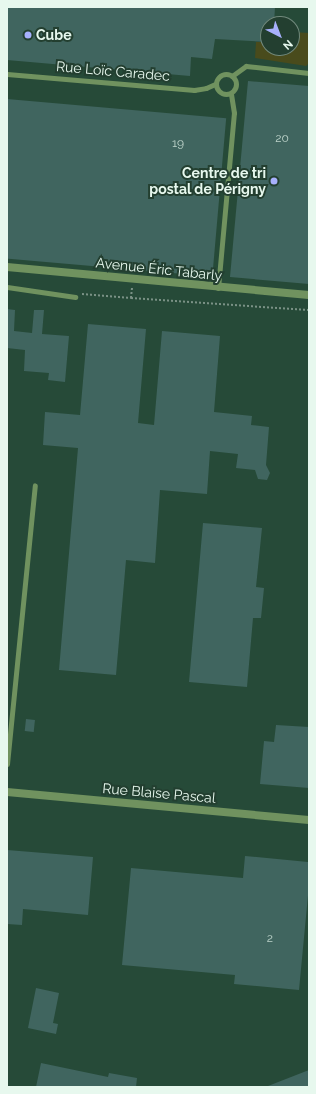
<!DOCTYPE html>
<meta charset="utf-8">
<style>
body{margin:0}
#map{position:relative;width:316px;height:1094px;overflow:hidden;background:#233f30;font-family:Raleway,sans-serif}
div>[style]{position:absolute}
.built>*{inset:0;background:#264a38}
.green>*{inset:0;background:#494b1c}
.building>*{inset:0;background:#40655f;transform-origin:0 0}
.path>*{height:2px;margin-top:-1px;transform-origin:0;background:repeating-linear-gradient(90deg,#7a9185 0 2px,transparent 0 4px)}
.lane>*{height:5px;margin:-2.5px;padding:0 2.5px;transform-origin:2.5px;border-radius:2.5px;background:#70925f}
.lane>.ring{margin:-2.5px;padding:0;box-sizing:content-box;background:none;border:5px solid #70925f;border-radius:50%}
.street>*{height:8px;margin:-4px;padding:0 4px;transform-origin:4px;border-radius:4px;background:#70925f}
.dots>*{width:11px;height:11px;translate:-50% -50%;box-sizing:border-box;border:2px solid #233f30;border-radius:50%}
span{translate:-50% -50%;white-space:nowrap;text-align:center;line-height:1.15;-webkit-text-stroke:4px #233f30;paint-order:stroke}
.number-label{font-size:12px;color:#bdd3ca}
.number-label span{-webkit-text-stroke-width:0}
.poi-label{font-size:14px;color:#e7f8ee;font-weight:700}
.left{translate:0 -50%;text-align:left}
.right{translate:-100% -50%;text-align:right}
.street-label{font-size:14px;color:#e7f8ee}
.frame{position:absolute;inset:0;border:8px solid #e7f8ee;pointer-events:none}
.north{position:absolute;left:260px;top:16px;width:40px;height:40px;box-sizing:border-box;background:#233f30;border:1px solid #71897c;border-radius:50%;rotate:138deg;font-size:11px;font-weight:700;line-height:16px;text-align:center;color:#e7f8ee}
.north::after{content:'';display:block;margin:auto;width:14px;height:18px;background:#a7b0fc;clip-path:polygon(50% 0,100% 100%,50% 72%,0 100%)}
</style>
<div id="map">
<div class="built">
<div style="clip-path:polygon(evenodd,7px 7px,309px 7px,309px 1087px,7px 1087px,7px 7px,268px 24px,292px 24px,292px 48px,268px 48px,268px 24px)"></div>
</div>
<div class="green">
<div style="clip-path:polygon(292px 32px,309px 33px,309px 63px,306px 66px,255px 58px,256px 42px,268px 42px,268px 48px,292px 48px)"></div>
</div>
<div class="building">
<div style="clip-path:polygon(7px 7px,275px 7px,274px 24px,268px 24px,268px 42px,215px 39px,212px 59px,191px 57px,190px 76px,7px 60px)"></div>
<div style="clip-path:polygon(248px 81px,309px 86px,309px 284px,230px 277px)"></div>
<div style="left:7px;top:99px;width:220px;height:159px;rotate:5deg"></div>
<div style="clip-path:polygon(7px 309px,15px 310px,14px 331px,32px 333px,34px 310px,44px 310px,42px 334px,69px 336px,65px 382px,48px 380px,49px 373px,24px 371px,25px 350px,7px 348px)"></div>
<div style="clip-path:polygon(88px 324px,146px 329px,138px 423px,154px 425px,162px 331px,220px 336px,214px 412px,252px 416px,251px 425px,269px 427px,266px 465px,270px 473px,267px 480px,258px 479px,255px 470px,236px 468px,238px 454px,210px 451px,207px 494px,160px 490px,155px 563px,126px 560px,116px 675px,59px 670px,78px 448px,43px 445px,45px 412px,80px 415px)"></div>
<div style="clip-path:polygon(203px 523px,262px 528px,256px 587px,264px 588px,261px 618px,253px 618px,247px 687px,189px 682px)"></div>
<div style="left:26px;top:719px;width:9px;height:12px;rotate:6deg"></div>
<div style="clip-path:polygon(276px 725px,309px 727px,309px 788px,260px 784px,264px 741px,274px 742px)"></div>
<div style="clip-path:polygon(7px 850px,93px 857px,88px 915px,23px 909px,22px 925px,7px 924px)"></div>
<div style="clip-path:polygon(245px 856px,308px 862px,309px 885px,299px 990px,234px 984px,235px 975px,122px 965px,131px 868px,243px 878px)"></div>
<div style="clip-path:polygon(36px 988px,59px 993px,53px 1023px,58px 1024px,56px 1034px,28px 1028px)"></div>
<div style="clip-path:polygon(41px 1063px,108px 1077px,109px 1073px,137px 1078px,136px 1087px,36px 1087px)"></div>
<div style="clip-path:polygon(309px 1070px,309px 1087px,268px 1087px,268px 1086px)"></div>
</div>
<div class="path">
<div style="left:132px;top:288px;width:10px;rotate:96deg"></div>
<div style="left:131px;top:298px;width:178px;rotate:3.9deg"></div>
<div style="left:82px;top:294px;width:49px;rotate:4.7deg"></div>
</div>
<div class="lane">
<div class="ring" style="left:216px;top:74px;width:15px;height:15px"></div>
<div style="left:7px;top:74px;width:188px;rotate:4.9deg"></div>
<div style="left:194px;top:90px;width:12px;rotate:-9deg"></div>
<div style="left:206px;top:88px;width:10px;rotate:-24deg"></div>
<div style="left:232px;top:76px;width:17px;rotate:-36deg"></div>
<div style="left:246px;top:66px;width:63px;rotate:6.3deg"></div>
<div style="left:7px;top:287px;width:69px;rotate:8.4deg"></div>
<div style="left:218px;top:288px;width:176px;rotate:-84.8deg"></div>
<div style="left:234px;top:113px;width:20px;rotate:-99deg"></div>
<div style="left:7px;top:764px;width:280px;rotate:-84.3deg"></div>
</div>
<div class="street">
<div style="left:7px;top:267px;width:303px;rotate:5.3deg"></div>
<div style="left:7px;top:792px;width:303px;rotate:5.3deg"></div>
</div>
<div class="dots">
<div style="left:28px;top:35px;background:#a7b0fc"></div>
<div style="left:274px;top:181px;background:#a7b0fc"></div>
</div>
<div class="number-label">
<span style="left:282px;top:139px">20</span>
<span style="left:178px;top:144px">19</span>
<span style="left:270px;top:939px">2</span>
</div>
<div class="poi-label">
<span class="left" style="left:36px;top:35px">Cube</span>
<span class="right" style="left:266px;top:181px">Centre de tri<br>postal de Périgny</span>
</div>
<div class="street-label">
<span style="left:113px;top:71px;rotate:5deg">Rue Loïc Caradec</span>
<span style="left:159px;top:269px;rotate:6deg">Avenue Éric Tabarly</span>
<span style="left:159px;top:793px;rotate:5deg">Rue Blaise Pascal</span>
</div>
<div class="frame"></div>
<div class="north">N</div>
</div>
